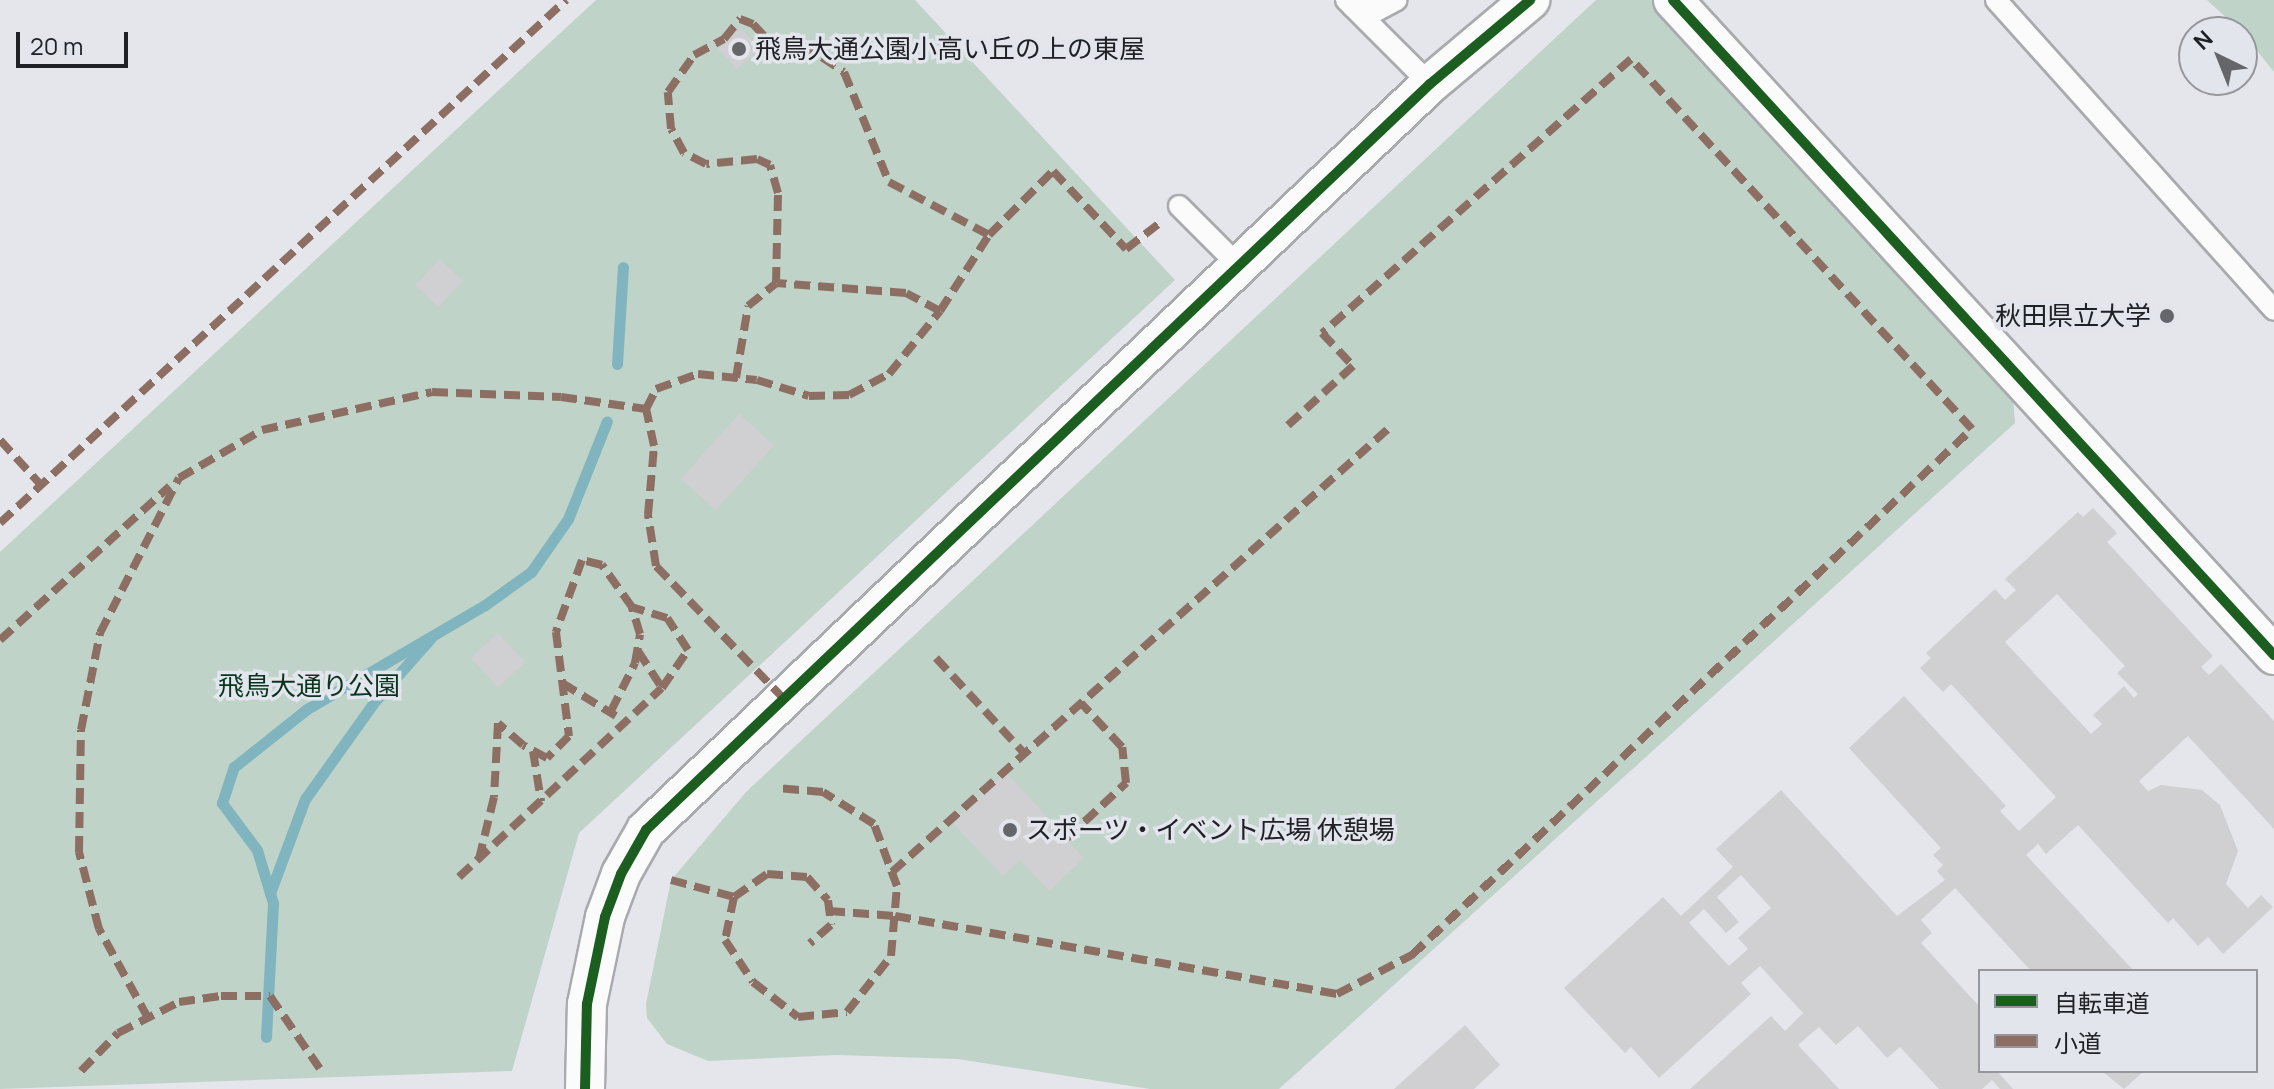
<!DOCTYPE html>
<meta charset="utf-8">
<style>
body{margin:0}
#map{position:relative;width:2274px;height:1089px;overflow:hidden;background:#e5e6eb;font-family:Manrope,"Noto Sans JP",sans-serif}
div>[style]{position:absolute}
.green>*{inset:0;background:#bfd3c8}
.stream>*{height:11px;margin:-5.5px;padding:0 5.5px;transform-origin:5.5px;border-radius:5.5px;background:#80b4bf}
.building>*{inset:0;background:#d0cfd2;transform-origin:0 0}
.roads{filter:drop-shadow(2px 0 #a9aaad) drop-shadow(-2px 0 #a9aaad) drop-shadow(0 2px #a9aaad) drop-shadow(0 -2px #a9aaad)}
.service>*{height:20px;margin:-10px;padding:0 10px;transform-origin:10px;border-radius:10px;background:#fbfbfc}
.minor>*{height:38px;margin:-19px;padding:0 19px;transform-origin:19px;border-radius:19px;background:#fbfbfc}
.quiet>*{height:8px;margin-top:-4px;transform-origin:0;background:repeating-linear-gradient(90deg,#8d6e63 0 16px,transparent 0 24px)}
.cycleway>*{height:10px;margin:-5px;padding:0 5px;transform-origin:5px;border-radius:5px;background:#1b5e20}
.dots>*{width:22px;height:22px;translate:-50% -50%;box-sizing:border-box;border:4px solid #e3e5ed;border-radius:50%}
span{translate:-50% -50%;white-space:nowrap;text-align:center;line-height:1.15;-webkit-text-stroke:7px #e3e5ed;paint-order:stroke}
.poi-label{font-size:26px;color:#202124}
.left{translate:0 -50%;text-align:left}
.right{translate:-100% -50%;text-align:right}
.park-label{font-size:26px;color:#08341c}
.legend{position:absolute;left:1978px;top:969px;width:280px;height:104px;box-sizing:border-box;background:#e3e5ed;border:2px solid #95979d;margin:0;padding:10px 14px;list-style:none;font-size:24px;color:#202124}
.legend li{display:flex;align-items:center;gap:16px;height:40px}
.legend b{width:40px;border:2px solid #95979d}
.north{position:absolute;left:2178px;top:16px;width:80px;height:80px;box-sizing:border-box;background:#e3e5ed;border:2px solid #95979d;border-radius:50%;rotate:317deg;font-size:22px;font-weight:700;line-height:32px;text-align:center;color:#202124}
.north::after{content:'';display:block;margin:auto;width:28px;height:36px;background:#65666a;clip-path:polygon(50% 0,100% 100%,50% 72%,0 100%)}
.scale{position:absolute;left:16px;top:32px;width:112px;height:36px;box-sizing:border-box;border:4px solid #202124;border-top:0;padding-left:10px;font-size:24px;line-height:28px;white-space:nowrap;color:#202124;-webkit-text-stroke:6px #e3e5ed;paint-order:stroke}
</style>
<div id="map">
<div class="green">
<div style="clip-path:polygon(596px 0,915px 0,1175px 280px,579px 833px,512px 1071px,0 1089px,0 552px)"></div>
<div style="clip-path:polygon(1596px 0,1657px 0,2013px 398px,2015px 423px,1279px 1089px,1150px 1089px,958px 1059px,837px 1055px,708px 1061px,667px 1044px,647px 1018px,646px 1004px,671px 880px,747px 791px)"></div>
<div style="clip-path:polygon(2207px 0,2274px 0,2274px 72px,2242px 32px)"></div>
</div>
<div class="stream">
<div style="left:617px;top:364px;width:97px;rotate:-86.5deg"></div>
<div style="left:270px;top:893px;width:100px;rotate:-69.6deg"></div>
<div style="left:305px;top:799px;width:120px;rotate:-54.5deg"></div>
<div style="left:375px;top:701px;width:84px;rotate:-48.4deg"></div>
<div style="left:266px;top:1037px;width:134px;rotate:-87deg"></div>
<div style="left:273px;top:903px;width:55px;rotate:-106.8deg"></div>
<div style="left:257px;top:850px;width:59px;rotate:-126.7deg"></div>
<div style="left:222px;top:803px;width:38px;rotate:-72deg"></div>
<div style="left:234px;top:767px;width:93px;rotate:-38.5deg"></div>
<div style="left:307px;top:709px;width:206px;rotate:-30.3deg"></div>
<div style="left:485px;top:605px;width:57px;rotate:-35.7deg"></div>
<div style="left:531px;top:572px;width:65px;rotate:-55.1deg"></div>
<div style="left:568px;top:519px;width:105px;rotate:-68.3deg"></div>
</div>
<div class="building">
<div style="left:741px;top:28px;width:28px;height:31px;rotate:48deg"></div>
<div style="left:440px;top:259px;width:32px;height:36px;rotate:44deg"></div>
<div style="left:739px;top:414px;width:47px;height:87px;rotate:42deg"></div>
<div style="clip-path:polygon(evenodd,2093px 508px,2117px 533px,2107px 542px,2213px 656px,2201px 667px,2209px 675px,2221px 664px,2274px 721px,2274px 829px,2188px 736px,2139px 781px,2148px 791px,2161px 785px,2202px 790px,2220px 805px,2238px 851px,2226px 884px,2248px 908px,2261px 895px,2273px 907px,2223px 954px,2208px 937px,2198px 946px,2173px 918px,2168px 923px,2078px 825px,2046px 854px,2038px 844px,2026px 855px,2134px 971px,2031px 971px,1955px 888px,1921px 920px,1932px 933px,1921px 943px,1980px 1007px,1980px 1071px,1997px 1071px,2013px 1089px,2000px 1089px,1992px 1080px,1982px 1089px,1939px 1089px,1900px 1047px,1887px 1058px,1858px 1026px,1836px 1045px,1819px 1027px,1798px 1045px,1839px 1089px,1690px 1089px,1771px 1016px,1785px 1031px,1803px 1013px,1760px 966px,1741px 983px,1751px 994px,1659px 1078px,1631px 1047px,1625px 1053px,1564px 988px,1663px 897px,1681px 916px,1733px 867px,1716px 849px,1781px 790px,1897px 916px,1945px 880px,1937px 871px,1943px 865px,1933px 855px,1941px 848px,1849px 748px,1904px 696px,2006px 806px,2000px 811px,2019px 831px,2056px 797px,1951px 684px,1943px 692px,1920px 668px,1931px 658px,1926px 653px,1995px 589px,2005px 600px,2016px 590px,2005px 579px,2078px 512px,2083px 517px,2093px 508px,2057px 594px,2125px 666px,2117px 673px,2138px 694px,2134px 698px,2124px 686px,2093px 715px,2102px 724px,2091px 734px,2005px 642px,2057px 594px,2093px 508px,1741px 875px,1771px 908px,1738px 938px,1748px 949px,1729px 966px,1689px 923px,1704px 909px,1726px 933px,1739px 922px,1717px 897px,1741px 875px)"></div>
<div style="left:498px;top:633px;width:40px;height:37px;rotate:47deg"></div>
<div style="clip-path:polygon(1006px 772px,1084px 858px,1049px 891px,1020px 860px,1003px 876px,952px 822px)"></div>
<div style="clip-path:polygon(1465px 1025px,1500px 1065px,1474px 1089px,1394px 1089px)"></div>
<div style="clip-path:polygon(2102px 1071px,2144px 1071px,2124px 1089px)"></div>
</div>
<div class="roads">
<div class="service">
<div style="left:1346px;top:0;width:119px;rotate:45deg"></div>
<div style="left:1996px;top:0;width:416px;rotate:48.1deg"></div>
<div style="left:1353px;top:7px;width:25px;rotate:7deg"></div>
<div style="left:1378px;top:10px;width:21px;rotate:-28deg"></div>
<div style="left:1179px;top:206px;width:86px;rotate:45deg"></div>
</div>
<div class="minor">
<div style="left:1673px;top:0;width:889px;rotate:47.46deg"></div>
<div style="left:585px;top:1089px;width:85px;rotate:-88.7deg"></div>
<div style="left:587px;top:1004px;width:89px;rotate:-78.3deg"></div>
<div style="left:605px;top:917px;width:46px;rotate:-69.6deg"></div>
<div style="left:621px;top:874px;width:51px;rotate:-60.4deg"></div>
<div style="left:646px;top:830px;width:1082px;rotate:-43.58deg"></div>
<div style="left:1430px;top:84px;width:131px;rotate:-40deg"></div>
</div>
</div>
<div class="quiet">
<div style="left:940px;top:311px;width:38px;rotate:-152deg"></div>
<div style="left:906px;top:293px;width:130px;rotate:-175.6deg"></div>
<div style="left:776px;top:283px;width:90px;rotate:-88.7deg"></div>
<div style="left:778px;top:193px;width:29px;rotate:-106deg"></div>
<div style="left:770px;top:165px;width:14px;rotate:-155deg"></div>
<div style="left:757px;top:159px;width:51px;rotate:174.4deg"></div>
<div style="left:706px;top:164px;width:25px;rotate:-153deg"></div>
<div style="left:684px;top:153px;width:27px;rotate:-118deg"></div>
<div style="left:671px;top:129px;width:37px;rotate:-95deg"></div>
<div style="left:668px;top:92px;width:45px;rotate:-54.9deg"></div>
<div style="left:694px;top:55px;width:34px;rotate:-28deg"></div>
<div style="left:724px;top:39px;width:26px;rotate:-51deg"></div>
<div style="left:740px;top:19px;width:14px;rotate:21deg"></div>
<div style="left:753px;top:24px;width:16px;rotate:47deg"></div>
<div style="left:764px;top:36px;width:16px;rotate:90deg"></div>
<div style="left:764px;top:52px;width:39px;rotate:-12deg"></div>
<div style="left:802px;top:44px;width:50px;rotate:33.7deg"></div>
<div style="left:844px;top:72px;width:119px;rotate:67.8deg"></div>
<div style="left:889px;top:182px;width:113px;rotate:27.9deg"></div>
<div style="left:736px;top:378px;width:73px;rotate:-80.5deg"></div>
<div style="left:748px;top:306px;width:36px;rotate:-39deg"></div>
<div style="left:0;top:440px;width:61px;rotate:47.7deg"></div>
<div style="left:0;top:523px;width:771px;rotate:-42.74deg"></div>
<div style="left:0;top:640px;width:229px;rotate:-42.2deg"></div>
<div style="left:638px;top:651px;width:44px;rotate:57deg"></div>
<div style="left:936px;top:658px;width:131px;rotate:47.2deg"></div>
<div style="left:562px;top:683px;width:63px;rotate:31.4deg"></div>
<div style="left:784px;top:699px;width:185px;rotate:-133.9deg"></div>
<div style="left:656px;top:566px;width:52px;rotate:-98.9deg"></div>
<div style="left:648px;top:515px;width:69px;rotate:-85deg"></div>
<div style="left:654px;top:446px;width:38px;rotate:-102deg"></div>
<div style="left:646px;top:409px;width:22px;rotate:-63deg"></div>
<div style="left:656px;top:389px;width:45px;rotate:-19.7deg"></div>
<div style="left:698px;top:374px;width:59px;rotate:5.8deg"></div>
<div style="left:757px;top:380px;width:54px;rotate:17.1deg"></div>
<div style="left:809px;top:396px;width:40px;rotate:-1.4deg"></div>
<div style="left:849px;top:395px;width:45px;rotate:-27.7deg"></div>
<div style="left:889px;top:374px;width:81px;rotate:-51deg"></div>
<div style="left:940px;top:311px;width:90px;rotate:-57.2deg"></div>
<div style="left:989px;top:235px;width:91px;rotate:-45deg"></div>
<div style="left:1053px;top:171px;width:107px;rotate:46.9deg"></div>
<div style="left:1126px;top:249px;width:44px;rotate:-37.6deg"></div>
<div style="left:611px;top:711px;width:54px;rotate:-63.4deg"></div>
<div style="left:635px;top:663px;width:29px;rotate:-80deg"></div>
<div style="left:640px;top:634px;width:28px;rotate:-107deg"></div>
<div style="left:533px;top:751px;width:51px;rotate:80.9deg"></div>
<div style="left:1067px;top:838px;width:81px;rotate:-43deg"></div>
<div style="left:1126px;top:783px;width:36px;rotate:-96deg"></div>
<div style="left:1122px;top:747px;width:60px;rotate:-133deg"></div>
<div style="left:892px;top:872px;width:668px;rotate:-41.78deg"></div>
<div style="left:459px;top:877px;width:277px;rotate:-43deg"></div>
<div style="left:662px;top:688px;width:46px;rotate:-55.6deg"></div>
<div style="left:688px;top:650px;width:38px;rotate:-123deg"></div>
<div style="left:667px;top:618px;width:37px;rotate:-163deg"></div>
<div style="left:632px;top:607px;width:52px;rotate:-125.5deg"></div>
<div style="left:602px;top:565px;width:21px;rotate:-166deg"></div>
<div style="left:582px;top:560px;width:77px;rotate:109.9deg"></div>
<div style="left:556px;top:632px;width:105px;rotate:82.9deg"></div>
<div style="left:569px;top:736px;width:31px;rotate:135deg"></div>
<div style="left:547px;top:758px;width:27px;rotate:-152deg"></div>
<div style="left:523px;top:745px;width:33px;rotate:-139deg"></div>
<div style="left:498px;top:723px;width:74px;rotate:93.1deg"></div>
<div style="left:494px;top:797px;width:64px;rotate:103.6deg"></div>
<div style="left:671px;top:880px;width:65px;rotate:15.1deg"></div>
<div style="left:734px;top:897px;width:40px;rotate:-34.9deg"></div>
<div style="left:767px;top:874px;width:40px;rotate:4.3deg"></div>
<div style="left:807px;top:877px;width:31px;rotate:48deg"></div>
<div style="left:828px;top:900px;width:25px;rotate:83deg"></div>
<div style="left:831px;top:925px;width:28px;rotate:139deg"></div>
<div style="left:734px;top:897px;width:44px;rotate:101.8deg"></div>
<div style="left:725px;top:940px;width:50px;rotate:56.3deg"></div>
<div style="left:753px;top:982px;width:57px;rotate:37.9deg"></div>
<div style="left:798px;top:1017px;width:49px;rotate:-5.8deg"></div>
<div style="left:847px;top:1012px;width:71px;rotate:-51.8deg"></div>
<div style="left:891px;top:956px;width:70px;rotate:-85.1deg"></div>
<div style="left:897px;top:886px;width:66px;rotate:-110.4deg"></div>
<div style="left:874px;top:824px;width:60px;rotate:-147.9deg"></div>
<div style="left:823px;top:792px;width:46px;rotate:-175deg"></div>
<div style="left:829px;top:911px;width:66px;rotate:4.3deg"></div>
<div style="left:895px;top:916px;width:449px;rotate:10deg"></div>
<div style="left:1337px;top:994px;width:85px;rotate:-27.5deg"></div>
<div style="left:1412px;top:955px;width:768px;rotate:-43.21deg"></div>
<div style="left:1972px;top:429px;width:503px;rotate:-132.66deg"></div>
<div style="left:1631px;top:59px;width:413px;rotate:138.4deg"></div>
<div style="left:1322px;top:333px;width:45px;rotate:46.8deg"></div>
<div style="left:1353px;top:366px;width:95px;rotate:137.6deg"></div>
<div style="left:148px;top:1018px;width:102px;rotate:-118.8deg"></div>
<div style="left:99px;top:929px;width:80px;rotate:-104.6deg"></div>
<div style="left:79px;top:852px;width:122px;rotate:-89.1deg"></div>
<div style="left:81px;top:730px;width:99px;rotate:-78.9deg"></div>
<div style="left:100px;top:633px;width:174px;rotate:-63deg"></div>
<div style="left:179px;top:478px;width:96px;rotate:-30deg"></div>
<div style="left:262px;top:430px;width:174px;rotate:-12.6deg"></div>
<div style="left:432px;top:392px;width:129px;rotate:2.2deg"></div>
<div style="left:561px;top:397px;width:86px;rotate:8deg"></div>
<div style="left:81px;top:1071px;width:53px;rotate:-45.8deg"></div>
<div style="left:118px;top:1033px;width:68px;rotate:-26.9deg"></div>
<div style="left:179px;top:1002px;width:42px;rotate:-8.1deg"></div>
<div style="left:221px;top:996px;width:49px"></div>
<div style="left:270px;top:996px;width:88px;rotate:55.6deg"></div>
</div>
<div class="cycleway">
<div style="left:1673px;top:0;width:889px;rotate:47.46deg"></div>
<div style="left:585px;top:1089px;width:85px;rotate:-88.7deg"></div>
<div style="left:587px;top:1004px;width:89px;rotate:-78.3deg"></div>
<div style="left:605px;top:917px;width:46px;rotate:-69.6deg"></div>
<div style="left:621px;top:874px;width:51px;rotate:-60.4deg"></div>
<div style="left:646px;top:830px;width:1082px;rotate:-43.58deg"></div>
<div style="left:1430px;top:84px;width:131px;rotate:-40deg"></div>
</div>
<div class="dots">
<div style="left:739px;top:49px;background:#65666a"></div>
<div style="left:2167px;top:316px;background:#65666a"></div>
<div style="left:1010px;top:830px;background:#65666a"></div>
</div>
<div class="poi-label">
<span class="left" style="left:755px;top:49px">飛鳥大通公園小高い丘の上の東屋</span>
<span class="right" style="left:2151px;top:316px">秋田県立大学</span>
<span class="left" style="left:1026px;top:830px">スポーツ・イベント広場 休憩場</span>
</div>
<div class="park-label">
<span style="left:309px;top:686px">飛鳥大通り公園</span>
</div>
<ul class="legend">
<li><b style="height:10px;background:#1b5e20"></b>自転車道</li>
<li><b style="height:10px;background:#8d6e63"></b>小道</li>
</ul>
<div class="north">N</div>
<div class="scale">20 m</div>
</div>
